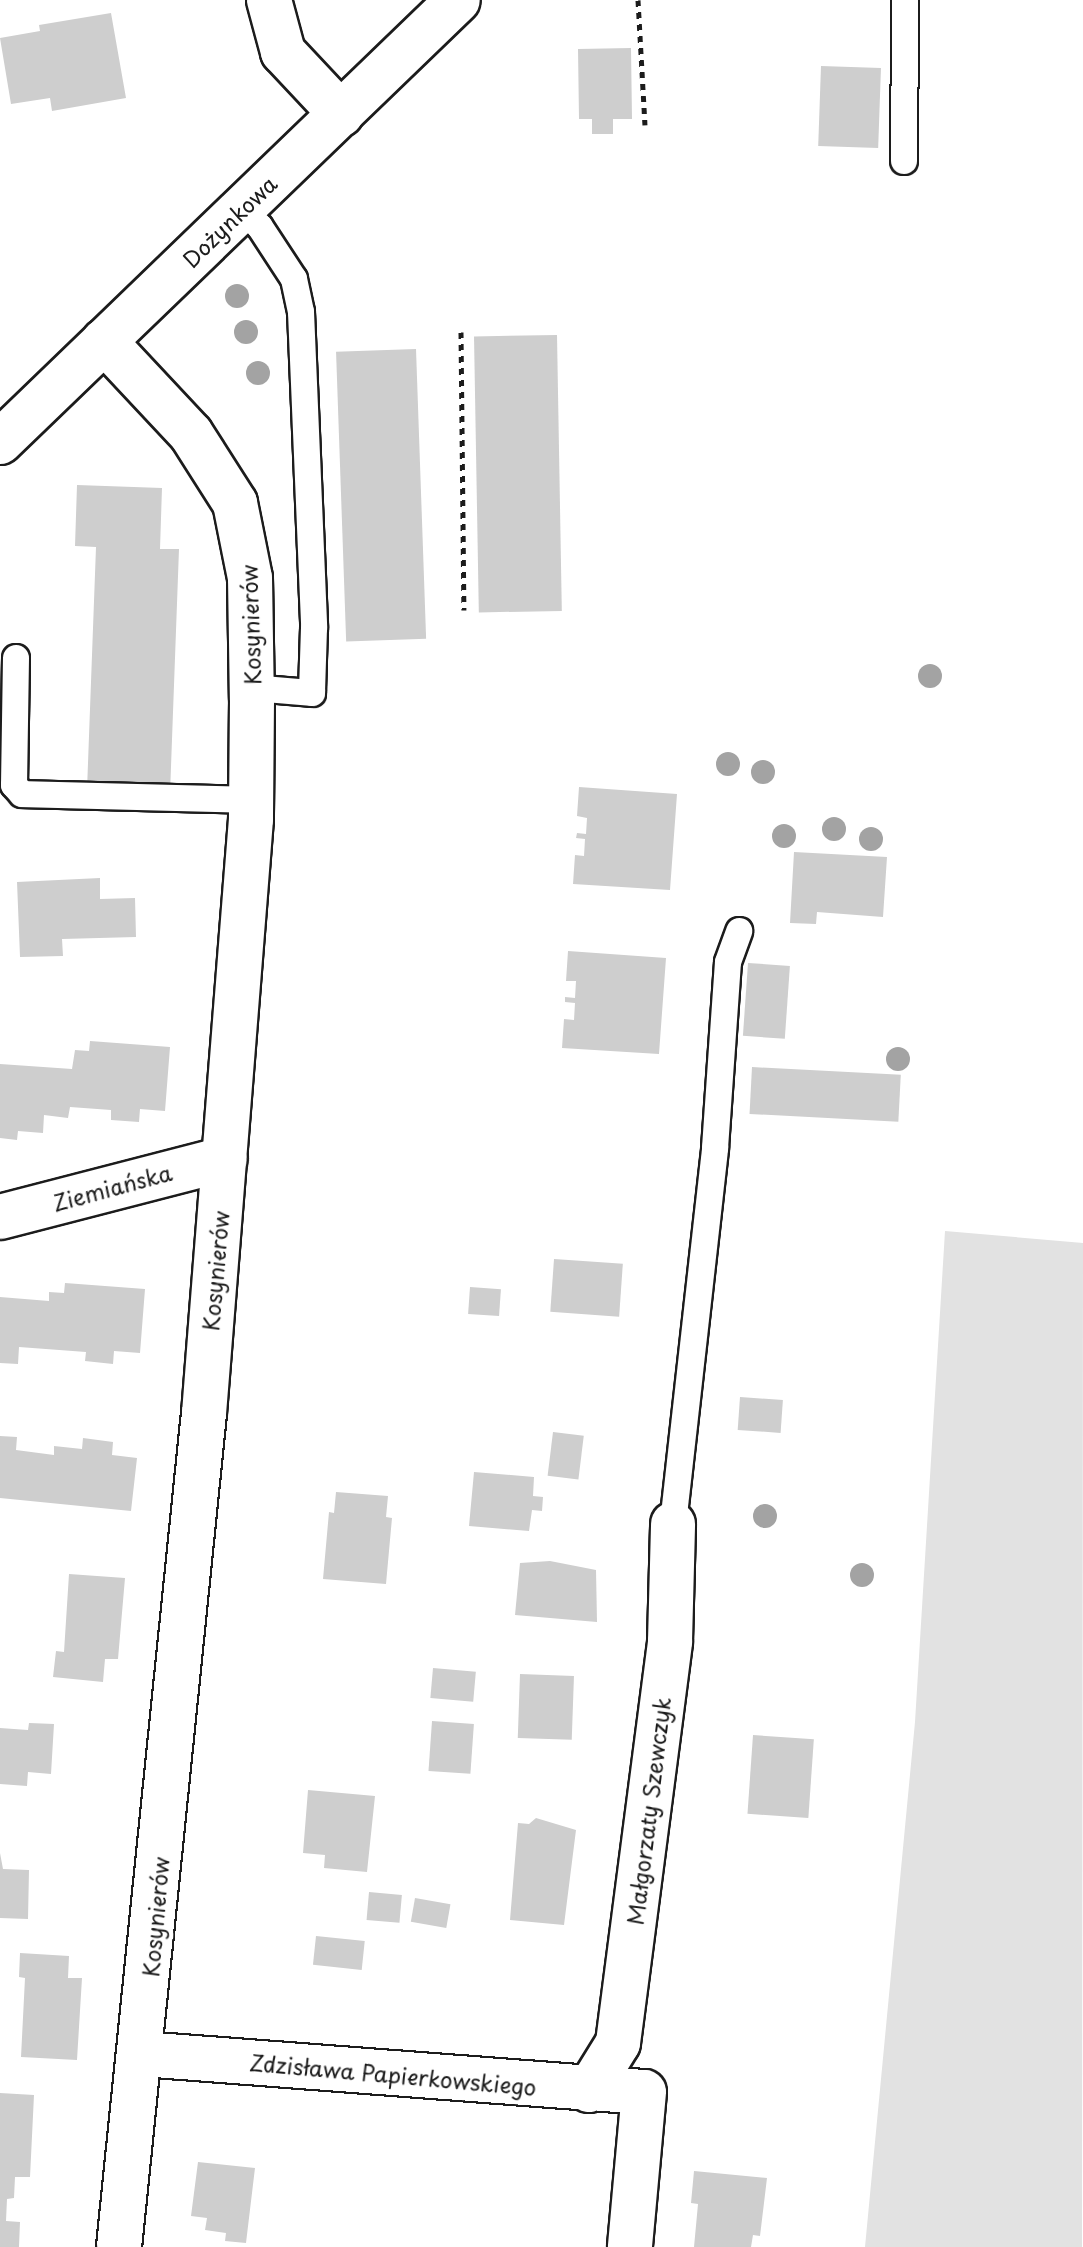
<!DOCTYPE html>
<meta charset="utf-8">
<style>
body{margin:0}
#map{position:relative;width:1083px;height:2247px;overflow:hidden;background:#fff;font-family:"Playpen Sans",sans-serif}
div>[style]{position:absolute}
.green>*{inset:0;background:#e2e2e2}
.building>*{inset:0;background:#cecece;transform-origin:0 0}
.path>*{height:5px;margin-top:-2.5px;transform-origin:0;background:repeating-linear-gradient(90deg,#1c1c1c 0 6px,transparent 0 12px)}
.roads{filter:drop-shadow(2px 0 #1c1c1c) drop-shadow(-2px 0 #1c1c1c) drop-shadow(0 2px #1c1c1c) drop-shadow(0 -2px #1c1c1c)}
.lane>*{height:26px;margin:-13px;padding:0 13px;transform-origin:13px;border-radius:13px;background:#fff}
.street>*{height:44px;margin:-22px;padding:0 22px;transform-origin:22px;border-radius:22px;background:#fff}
.secondary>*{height:44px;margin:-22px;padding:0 22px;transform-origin:22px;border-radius:22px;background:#fff}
.trees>*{width:24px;height:24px;margin:-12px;border-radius:50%;background:#a3a3a3}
span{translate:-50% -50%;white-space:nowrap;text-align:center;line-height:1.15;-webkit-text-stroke:8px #fff;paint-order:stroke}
.street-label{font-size:22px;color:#1c1c1c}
</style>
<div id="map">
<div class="green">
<div style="clip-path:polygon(945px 1231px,1083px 1243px,1082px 2247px,865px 2247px,915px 1722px)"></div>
</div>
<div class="building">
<div style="clip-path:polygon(111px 13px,126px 98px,52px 111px,50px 98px,11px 104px,0 38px,40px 31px,39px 25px)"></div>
<div style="clip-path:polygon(631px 48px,632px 119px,613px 119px,613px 134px,592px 134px,592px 119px,579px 119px,578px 49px)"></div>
<div style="left:821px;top:66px;width:60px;height:80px;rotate:2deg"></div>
<div style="left:557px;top:335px;width:276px;height:83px;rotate:89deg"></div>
<div style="left:416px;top:349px;width:290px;height:80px;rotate:88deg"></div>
<div style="clip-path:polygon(77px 485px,162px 488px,160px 549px,179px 549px,170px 794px,87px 790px,96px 547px,75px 546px)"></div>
<div style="clip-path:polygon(579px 787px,677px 794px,670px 890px,573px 884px,575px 855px,584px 856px,585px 839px,576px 838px,577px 833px,586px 834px,587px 818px,577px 816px)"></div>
<div style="clip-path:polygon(794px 852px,887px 857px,883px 917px,817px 912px,816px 924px,790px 923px)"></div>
<div style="clip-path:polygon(100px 878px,100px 899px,135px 898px,136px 937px,62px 939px,63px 956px,20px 957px,17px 882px)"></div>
<div style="clip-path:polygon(568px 951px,666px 958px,659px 1054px,562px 1048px,564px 1019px,574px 1020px,575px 1003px,565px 1002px,565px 997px,575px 998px,576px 981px,566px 981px)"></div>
<div style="left:748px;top:963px;width:42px;height:73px;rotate:4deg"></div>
<div style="clip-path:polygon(90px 1041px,170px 1047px,165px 1111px,140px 1109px,139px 1122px,111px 1120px,111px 1110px,70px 1107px,68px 1118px,44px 1115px,43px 1133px,18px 1131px,17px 1140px,0 1138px,0 1064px,72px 1069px,75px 1050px,89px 1051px)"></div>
<div style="left:752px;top:1067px;width:149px;height:47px;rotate:3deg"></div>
<div style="left:554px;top:1259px;width:69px;height:53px;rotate:4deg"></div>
<div style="clip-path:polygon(65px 1283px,145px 1289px,140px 1353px,114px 1351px,113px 1364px,85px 1361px,86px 1352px,19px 1347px,18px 1364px,0 1363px,0 1297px,49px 1301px,49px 1292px,64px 1293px)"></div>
<div style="left:470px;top:1287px;width:31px;height:27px;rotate:4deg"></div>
<div style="left:740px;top:1397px;width:43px;height:33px;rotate:4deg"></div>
<div style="left:553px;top:1432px;width:31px;height:44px;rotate:7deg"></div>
<div style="clip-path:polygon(0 1436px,17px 1437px,16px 1450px,54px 1455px,54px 1446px,82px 1449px,83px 1438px,113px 1442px,112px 1455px,137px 1458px,131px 1511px,0 1498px)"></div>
<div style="clip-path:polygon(474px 1472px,534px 1477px,533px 1496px,543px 1497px,542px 1511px,532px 1510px,529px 1531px,469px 1526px)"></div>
<div style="clip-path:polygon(336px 1492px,388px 1496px,386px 1517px,392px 1518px,386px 1584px,323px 1579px,329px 1512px,334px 1513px)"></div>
<div style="clip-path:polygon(550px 1561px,596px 1570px,597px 1622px,515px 1615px,520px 1563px)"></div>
<div style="clip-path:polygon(69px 1574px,125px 1578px,118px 1659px,105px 1659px,103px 1682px,53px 1677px,56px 1651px,64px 1652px)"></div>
<div style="left:433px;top:1668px;width:43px;height:30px;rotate:5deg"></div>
<div style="left:520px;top:1674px;width:54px;height:64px;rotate:2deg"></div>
<div style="left:432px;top:1721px;width:42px;height:50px;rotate:4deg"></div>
<div style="clip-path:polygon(29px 1723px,54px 1724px,51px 1774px,28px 1772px,27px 1786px,0 1784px,0 1728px,28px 1730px)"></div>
<div style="left:753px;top:1735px;width:61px;height:79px;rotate:4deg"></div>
<div style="clip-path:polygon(308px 1790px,375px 1796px,367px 1872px,324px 1868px,325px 1855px,303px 1853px)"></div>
<div style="clip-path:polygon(536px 1818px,576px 1830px,564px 1925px,510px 1920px,518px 1823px,529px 1824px)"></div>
<div style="clip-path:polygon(0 1853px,3px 1869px,29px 1870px,28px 1919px,0 1918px)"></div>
<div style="left:369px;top:1892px;width:33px;height:28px;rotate:5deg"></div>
<div style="left:415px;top:1898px;width:36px;height:24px;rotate:10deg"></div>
<div style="left:316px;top:1936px;width:49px;height:29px;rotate:6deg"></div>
<div style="clip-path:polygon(20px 1953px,69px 1956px,68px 1978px,82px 1978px,77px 2060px,21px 2057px,25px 1978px,19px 1977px)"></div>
<div style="clip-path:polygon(0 2093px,34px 2095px,30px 2177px,15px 2177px,14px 2198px,7px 2199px,6px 2221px,20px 2222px,19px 2247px,0 2247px)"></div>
<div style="clip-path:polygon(198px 2162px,255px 2168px,246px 2243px,225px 2241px,226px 2233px,205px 2230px,207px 2218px,191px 2216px)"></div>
<div style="clip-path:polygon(694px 2171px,767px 2178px,760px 2236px,753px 2235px,751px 2247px,694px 2247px,698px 2204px,691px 2203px)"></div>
</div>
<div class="path">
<div style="left:638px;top:0;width:125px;rotate:86.8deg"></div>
<div style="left:461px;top:332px;width:278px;rotate:89.4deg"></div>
</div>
<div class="roads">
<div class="lane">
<div style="left:904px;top:161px;width:161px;rotate:-89.6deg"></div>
<div style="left:242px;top:209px;width:25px;rotate:45deg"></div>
<div style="left:260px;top:227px;width:62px;rotate:56.8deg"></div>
<div style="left:294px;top:279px;width:34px;rotate:78deg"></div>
<div style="left:301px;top:312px;width:316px;rotate:87.6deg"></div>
<div style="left:314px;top:628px;width:65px;rotate:91.8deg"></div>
<div style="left:312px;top:693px;width:60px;rotate:-175.2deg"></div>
<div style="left:16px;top:658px;width:127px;rotate:90.9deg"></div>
<div style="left:14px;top:785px;width:12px;rotate:48deg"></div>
<div style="left:22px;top:794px;width:230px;rotate:1.5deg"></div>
<div style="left:673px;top:1524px;width:378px;rotate:-83.6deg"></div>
<div style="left:715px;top:1148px;width:186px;rotate:-86deg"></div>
<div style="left:728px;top:962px;width:33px;rotate:-70deg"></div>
</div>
<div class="street">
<div style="left:269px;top:0;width:54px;rotate:74.9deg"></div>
<div style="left:283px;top:52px;width:85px;rotate:46.9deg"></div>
<div style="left:104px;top:341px;width:127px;rotate:46.9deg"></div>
<div style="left:191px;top:434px;width:82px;rotate:57.5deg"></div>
<div style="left:235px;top:503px;width:76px;rotate:78.7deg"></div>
<div style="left:250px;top:578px;width:122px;rotate:89.1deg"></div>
<div style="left:252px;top:700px;width:119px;rotate:90.5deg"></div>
<div style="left:251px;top:819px;width:596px;rotate:94.52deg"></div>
<div style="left:204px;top:1413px;width:838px;rotate:95.82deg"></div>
<div style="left:0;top:1217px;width:232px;rotate:-14.5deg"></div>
<div style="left:142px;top:2054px;width:503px;rotate:4.33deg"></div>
<div style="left:644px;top:2092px;width:156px;rotate:95.2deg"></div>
<div style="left:589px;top:2090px;width:55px;rotate:-58.3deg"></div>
<div style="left:618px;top:2043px;width:405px;rotate:-82.6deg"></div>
<div style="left:670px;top:1641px;width:117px;rotate:-88.5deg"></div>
</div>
<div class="secondary">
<div style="left:0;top:442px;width:636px;rotate:-43.98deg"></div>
</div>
</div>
<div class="trees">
<div style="left:237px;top:296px"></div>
<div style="left:246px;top:332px"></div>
<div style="left:258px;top:373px"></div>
<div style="left:930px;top:676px"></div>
<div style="left:728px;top:764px"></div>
<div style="left:763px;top:772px"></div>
<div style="left:834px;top:829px"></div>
<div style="left:784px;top:836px"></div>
<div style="left:871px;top:839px"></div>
<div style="left:898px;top:1059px"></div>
<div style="left:765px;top:1516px"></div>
<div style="left:862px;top:1575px"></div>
</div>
<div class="street-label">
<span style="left:229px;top:221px;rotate:-44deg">Dożynkowa</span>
<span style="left:250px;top:625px;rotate:-92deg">Kosynierów</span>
<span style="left:112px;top:1187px;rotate:-15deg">Ziemiańska</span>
<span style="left:215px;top:1271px;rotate:-85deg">Kosynierów</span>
<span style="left:648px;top:1811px;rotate:-83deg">Małgorzaty Szewczyk</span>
<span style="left:155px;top:1917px;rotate:-85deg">Kosynierów</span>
<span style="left:393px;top:2074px;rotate:5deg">Zdzisława Papierkowskiego</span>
</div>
</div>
